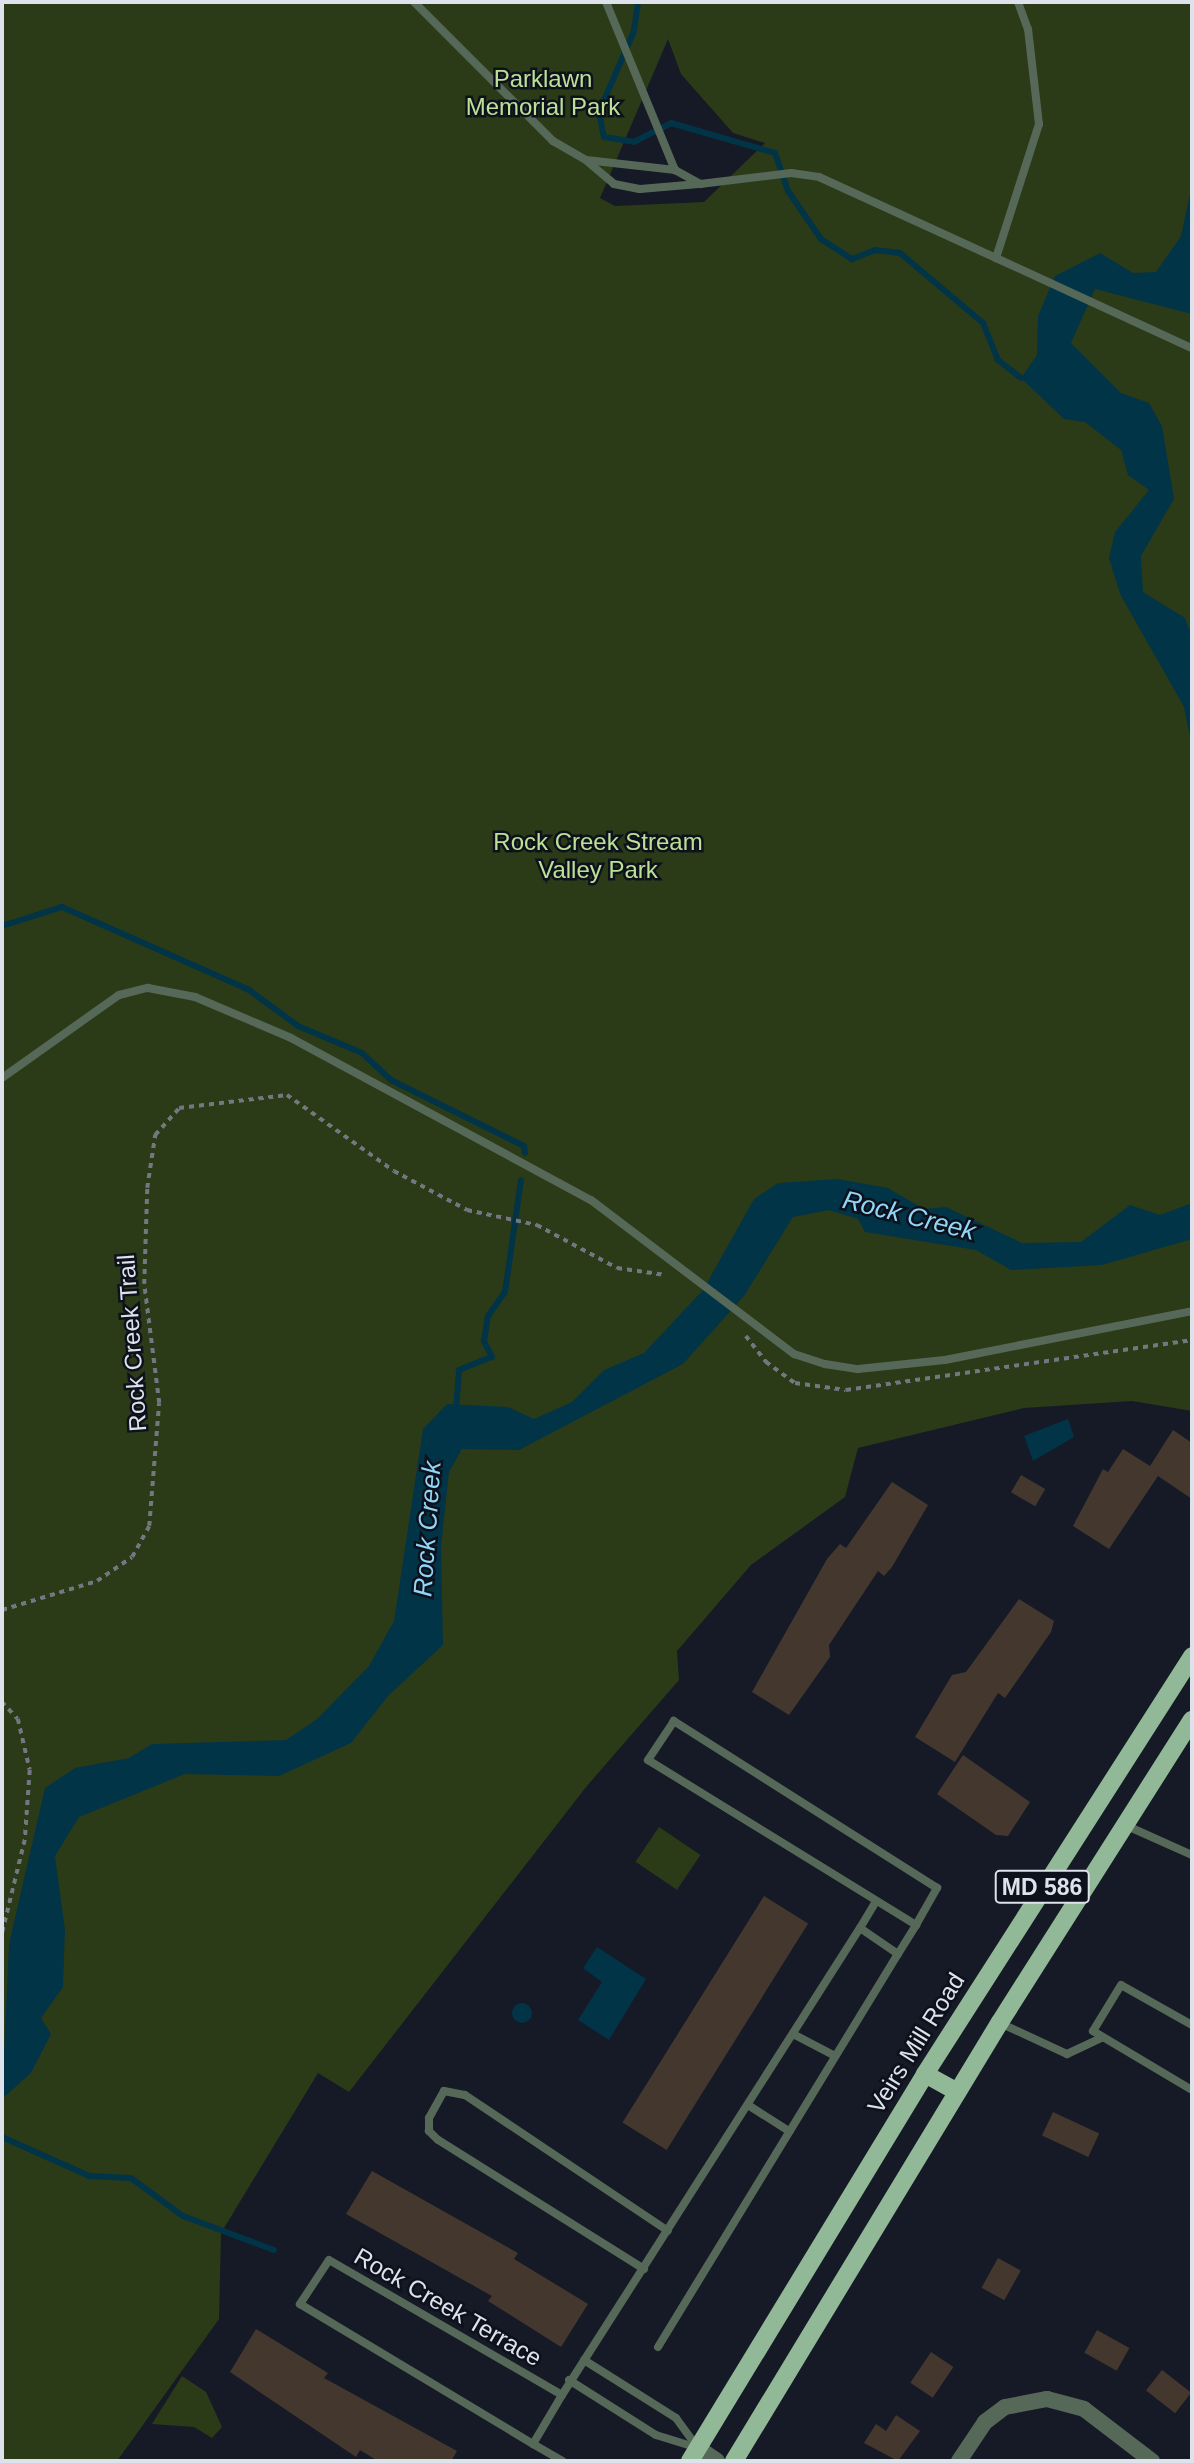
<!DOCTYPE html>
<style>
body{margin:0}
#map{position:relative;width:1194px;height:2463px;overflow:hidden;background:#151a26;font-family:Helvetica,sans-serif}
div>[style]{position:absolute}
.green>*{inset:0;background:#2b3b18;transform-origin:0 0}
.water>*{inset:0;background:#023447}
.round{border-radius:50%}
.stream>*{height:6px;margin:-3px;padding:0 3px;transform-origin:3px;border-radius:3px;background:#023447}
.building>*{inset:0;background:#44382e;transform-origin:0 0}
.path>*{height:3.5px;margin-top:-1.75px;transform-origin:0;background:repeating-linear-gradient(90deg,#737781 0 5px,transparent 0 10px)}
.service>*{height:8px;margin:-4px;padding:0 4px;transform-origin:4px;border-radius:4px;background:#566959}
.minor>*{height:16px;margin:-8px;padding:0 8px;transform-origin:8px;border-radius:8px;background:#566959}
.primary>*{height:18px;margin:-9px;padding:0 9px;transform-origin:9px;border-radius:9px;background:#92b997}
span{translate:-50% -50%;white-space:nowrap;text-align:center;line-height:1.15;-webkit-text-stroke:5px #0d111c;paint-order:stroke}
.shield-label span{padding:2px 5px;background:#0d111c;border:2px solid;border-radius:5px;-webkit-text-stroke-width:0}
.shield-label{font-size:23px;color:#dee2ea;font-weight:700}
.park-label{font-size:24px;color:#bce096}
.street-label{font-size:24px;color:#dee2ea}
.water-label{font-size:26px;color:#91d6f7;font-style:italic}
.frame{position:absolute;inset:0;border:4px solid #dee2ea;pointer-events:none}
</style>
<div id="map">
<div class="green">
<div style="clip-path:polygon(evenodd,2px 2px,1192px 2px,1192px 1411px,1132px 1401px,1024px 1408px,858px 1448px,845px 1497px,751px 1565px,677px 1651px,679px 1680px,586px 1787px,349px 2092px,318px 2073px,221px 2233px,219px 2319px,117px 2461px,2px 2461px,2px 2px,668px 39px,681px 74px,733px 133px,765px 143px,704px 202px,615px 206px,600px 198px,668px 39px)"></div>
<div style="left:659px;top:1827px;width:50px;height:42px;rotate:34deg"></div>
<div style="clip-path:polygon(182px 2376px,206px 2392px,222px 2427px,212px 2438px,194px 2427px,152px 2424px)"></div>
</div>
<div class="water">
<div style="clip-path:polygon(1192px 184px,1192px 314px,1095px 289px,1071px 343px,1121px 393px,1149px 403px,1162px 426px,1174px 499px,1141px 556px,1143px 592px,1185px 618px,1192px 637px,1192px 747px,1184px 707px,1120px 594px,1109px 558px,1115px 532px,1149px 490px,1128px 475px,1121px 450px,1085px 422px,1064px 419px,1021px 378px,1037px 355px,1038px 316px,1055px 276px,1100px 253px,1133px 273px,1156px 272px,1181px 236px)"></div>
<div style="clip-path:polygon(837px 1179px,888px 1188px,924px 1209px,946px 1207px,1022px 1243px,1081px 1242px,1130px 1205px,1160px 1215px,1192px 1203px,1192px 1239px,1102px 1265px,1011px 1270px,976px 1250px,865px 1232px,858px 1219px,829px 1210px,793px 1217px,744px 1296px,683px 1364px,519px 1450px,462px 1449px,449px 1472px,441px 1546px,443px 1645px,388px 1696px,351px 1743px,279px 1776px,185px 1774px,79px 1817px,55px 1856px,65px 1930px,63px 1987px,41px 2018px,51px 2034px,31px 2073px,2px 2099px,9px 1944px,45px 1788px,75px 1768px,129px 1758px,152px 1744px,286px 1740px,317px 1719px,369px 1666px,394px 1621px,423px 1429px,447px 1404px,508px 1407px,534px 1419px,572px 1402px,604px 1370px,644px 1353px,703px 1290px,754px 1199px,778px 1183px)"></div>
<div style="clip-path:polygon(1068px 1419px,1074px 1437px,1033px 1461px,1024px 1436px)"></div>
<div style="clip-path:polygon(597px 1947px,646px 1979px,609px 2040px,578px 2020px,602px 1982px,583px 1968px)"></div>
<div class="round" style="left:512px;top:2003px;width:20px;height:20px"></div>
</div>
<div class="stream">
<div style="left:638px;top:2px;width:29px;rotate:98deg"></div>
<div style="left:634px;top:31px;width:88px;rotate:113.4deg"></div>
<div style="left:599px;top:112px;width:25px;rotate:79deg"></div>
<div style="left:604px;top:137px;width:30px;rotate:9deg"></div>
<div style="left:634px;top:142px;width:42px;rotate:-27.2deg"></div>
<div style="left:671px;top:123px;width:108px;rotate:16.1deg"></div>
<div style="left:775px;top:153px;width:40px;rotate:71.1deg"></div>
<div style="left:788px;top:191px;width:58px;rotate:55.5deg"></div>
<div style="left:821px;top:239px;width:37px;rotate:33deg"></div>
<div style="left:852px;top:259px;width:25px;rotate:-21deg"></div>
<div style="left:875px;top:250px;width:25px;rotate:7deg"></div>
<div style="left:900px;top:253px;width:109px;rotate:40.1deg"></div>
<div style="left:983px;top:323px;width:40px;rotate:68deg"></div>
<div style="left:998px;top:360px;width:29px;rotate:38deg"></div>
<div style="left:2px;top:926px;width:63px;rotate:-17.6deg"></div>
<div style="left:62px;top:907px;width:205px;rotate:23.9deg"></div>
<div style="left:249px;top:990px;width:61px;rotate:36.3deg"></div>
<div style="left:298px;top:1026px;width:69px;rotate:22.9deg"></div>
<div style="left:362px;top:1053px;width:40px;rotate:43deg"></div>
<div style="left:391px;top:1080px;width:148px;rotate:26.4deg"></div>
<div style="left:524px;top:1146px;width:7px;rotate:82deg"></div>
<div style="left:456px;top:1410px;width:40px;rotate:-85.7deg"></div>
<div style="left:459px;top:1370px;width:35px;rotate:-22deg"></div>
<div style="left:492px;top:1357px;width:18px;rotate:-117deg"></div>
<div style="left:484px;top:1341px;width:25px;rotate:-81deg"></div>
<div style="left:488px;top:1316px;width:29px;rotate:-55deg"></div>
<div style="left:505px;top:1292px;width:113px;rotate:-81.9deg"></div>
<div style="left:2px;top:2137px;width:95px;rotate:24.1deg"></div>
<div style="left:89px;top:2176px;width:42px;rotate:2.7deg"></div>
<div style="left:131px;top:2178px;width:64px;rotate:36.2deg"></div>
<div style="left:183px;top:2216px;width:97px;rotate:20.5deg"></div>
</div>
<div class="building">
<div style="clip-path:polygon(1173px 1430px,1192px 1443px,1192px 1499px,1158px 1476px,1109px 1549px,1073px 1526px,1103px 1469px,1108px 1472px,1123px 1449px,1150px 1466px)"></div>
<div style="left:1021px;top:1475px;width:28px;height:20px;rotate:30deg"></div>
<div style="clip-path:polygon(892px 1482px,928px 1505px,892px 1567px,884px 1576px,878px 1571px,829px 1645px,830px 1657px,789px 1715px,752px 1692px,827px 1559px,840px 1544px,846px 1548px)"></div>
<div style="clip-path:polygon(1019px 1599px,1054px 1621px,1051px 1632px,1005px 1698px,998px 1693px,955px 1762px,915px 1737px,952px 1675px,966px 1672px)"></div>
<div style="clip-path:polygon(963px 1755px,1030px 1802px,1008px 1836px,996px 1835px,937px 1794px)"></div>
<div style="left:764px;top:1896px;width:52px;height:267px;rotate:32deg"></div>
<div style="left:1053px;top:2112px;width:51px;height:26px;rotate:25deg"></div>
<div style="clip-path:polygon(372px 2171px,518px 2253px,514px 2259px,588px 2304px,561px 2347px,488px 2301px,492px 2296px,346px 2214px)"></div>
<div style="left:998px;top:2258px;width:26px;height:34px;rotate:29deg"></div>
<div style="clip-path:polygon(256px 2329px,328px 2373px,324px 2378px,457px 2451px,451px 2461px,378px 2461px,360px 2450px,356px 2457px,230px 2372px)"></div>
<div style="left:1097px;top:2330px;width:37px;height:26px;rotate:29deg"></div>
<div style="left:931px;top:2352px;width:27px;height:37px;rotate:34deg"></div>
<div style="left:1162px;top:2370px;width:37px;height:26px;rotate:38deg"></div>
<div style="clip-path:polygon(896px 2415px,920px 2431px,898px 2461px,864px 2443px,876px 2424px,886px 2431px)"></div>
</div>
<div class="path">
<div style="left:746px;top:1336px;width:33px;rotate:52deg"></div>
<div style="left:766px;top:1362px;width:36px;rotate:36deg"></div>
<div style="left:795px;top:1383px;width:51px;rotate:7.8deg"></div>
<div style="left:846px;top:1390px;width:350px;rotate:-8.2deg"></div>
<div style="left:2px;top:1610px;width:99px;rotate:-17deg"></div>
<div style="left:97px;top:1581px;width:42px;rotate:-34.4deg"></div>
<div style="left:132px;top:1557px;width:35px;rotate:-61deg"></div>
<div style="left:149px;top:1526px;width:123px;rotate:-85.4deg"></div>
<div style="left:159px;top:1403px;width:120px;rotate:-97.2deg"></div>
<div style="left:144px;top:1284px;width:96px;rotate:-88.2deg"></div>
<div style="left:147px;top:1188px;width:54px;rotate:-81.4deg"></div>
<div style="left:155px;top:1135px;width:36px;rotate:-48deg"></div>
<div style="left:179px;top:1108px;width:109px;rotate:-6.9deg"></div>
<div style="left:287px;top:1095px;width:131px;rotate:35.4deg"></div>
<div style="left:394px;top:1171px;width:83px;rotate:28.1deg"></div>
<div style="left:467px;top:1210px;width:72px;rotate:12.1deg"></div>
<div style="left:537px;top:1225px;width:91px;rotate:28.3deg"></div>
<div style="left:617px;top:1268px;width:49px;rotate:8.1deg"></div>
<div style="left:2px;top:1702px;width:23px;rotate:47deg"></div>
<div style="left:18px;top:1719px;width:52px;rotate:76.8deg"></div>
<div style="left:30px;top:1770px;width:70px;rotate:94.1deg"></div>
<div style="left:25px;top:1840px;width:97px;rotate:103.7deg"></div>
</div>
<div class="service">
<div style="left:414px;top:2px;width:197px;rotate:45deg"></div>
<div style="left:553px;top:141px;width:38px;rotate:30deg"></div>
<div style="left:586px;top:160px;width:90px;rotate:6.4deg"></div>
<div style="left:675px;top:170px;width:29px;rotate:29deg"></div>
<div style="left:700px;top:184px;width:92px;rotate:-6.9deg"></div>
<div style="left:791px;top:173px;width:28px;rotate:8deg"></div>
<div style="left:819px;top:177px;width:195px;rotate:24.6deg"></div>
<div style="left:606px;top:2px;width:182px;rotate:67.7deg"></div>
<div style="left:1018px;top:2px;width:29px;rotate:70deg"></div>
<div style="left:1028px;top:29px;width:96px;rotate:83.4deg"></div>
<div style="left:1039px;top:124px;width:141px;rotate:107.8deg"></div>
<div style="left:996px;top:258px;width:216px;rotate:24.7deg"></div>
<div style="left:588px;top:162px;width:34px;rotate:40deg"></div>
<div style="left:614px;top:184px;width:26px;rotate:11deg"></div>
<div style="left:640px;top:189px;width:59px;rotate:-4.8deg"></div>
<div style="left:2px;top:1078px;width:143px;rotate:-35.4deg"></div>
<div style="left:119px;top:995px;width:30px;rotate:-14deg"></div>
<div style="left:148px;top:988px;width:48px;rotate:10.8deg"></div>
<div style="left:195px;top:997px;width:104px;rotate:23.1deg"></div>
<div style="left:291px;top:1038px;width:341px;rotate:28.4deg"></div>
<div style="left:591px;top:1200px;width:255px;rotate:37.2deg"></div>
<div style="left:794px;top:1354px;width:33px;rotate:18deg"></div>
<div style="left:825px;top:1364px;width:33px;rotate:9deg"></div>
<div style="left:858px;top:1369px;width:87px;rotate:-5.9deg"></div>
<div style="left:945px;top:1360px;width:252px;rotate:-11.2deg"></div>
<div style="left:1125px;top:1825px;width:73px;rotate:24.1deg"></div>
<div style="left:860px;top:1928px;width:31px;rotate:-59deg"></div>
<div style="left:1000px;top:2023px;width:74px;rotate:24.8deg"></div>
<div style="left:1067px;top:2054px;width:38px;rotate:-25deg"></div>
<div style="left:1192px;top:2025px;width:81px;rotate:-150.6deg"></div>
<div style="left:1121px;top:1985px;width:54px;rotate:121.3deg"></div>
<div style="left:1093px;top:2031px;width:115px;rotate:30.8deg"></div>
<div style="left:793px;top:2034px;width:47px;rotate:27.6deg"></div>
<div style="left:748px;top:2105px;width:49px;rotate:32.4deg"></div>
<div style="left:644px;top:2269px;width:243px;rotate:-147.9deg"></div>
<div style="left:438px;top:2140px;width:13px;rotate:-135deg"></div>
<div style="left:429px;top:2131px;width:13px;rotate:-90deg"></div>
<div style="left:429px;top:2118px;width:31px;rotate:-61deg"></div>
<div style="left:444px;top:2091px;width:21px;rotate:11deg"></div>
<div style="left:465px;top:2095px;width:244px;rotate:33.8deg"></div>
<div style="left:658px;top:2347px;width:460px;rotate:-58.6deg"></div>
<div style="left:584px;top:2360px;width:109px;rotate:32.2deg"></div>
<div style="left:676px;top:2418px;width:37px;rotate:54deg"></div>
<div style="left:569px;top:2380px;width:103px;rotate:32.3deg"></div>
<div style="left:656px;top:2435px;width:44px;rotate:17.2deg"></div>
<div style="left:562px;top:2395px;width:554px;rotate:-57.46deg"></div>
<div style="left:860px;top:1928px;width:46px;rotate:34.4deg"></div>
<div style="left:898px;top:1954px;width:34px;rotate:-58deg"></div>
<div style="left:916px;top:1925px;width:43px;rotate:-60.4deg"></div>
<div style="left:937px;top:1888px;width:312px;rotate:-147.6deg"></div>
<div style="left:674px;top:1721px;width:47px;rotate:123.7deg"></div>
<div style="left:648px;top:1760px;width:315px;rotate:31.6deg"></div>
<div style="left:533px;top:2444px;width:57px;rotate:-59.4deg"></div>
<div style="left:562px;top:2395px;width:269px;rotate:-149.9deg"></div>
<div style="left:329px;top:2260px;width:53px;rotate:123.4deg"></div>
<div style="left:300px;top:2304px;width:272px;rotate:31deg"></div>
<div style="left:533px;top:2444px;width:34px;rotate:30deg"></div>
</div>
<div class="minor">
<div style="left:698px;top:2448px;width:23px;rotate:34deg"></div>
<div style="left:959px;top:2461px;width:47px;rotate:-56.3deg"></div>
<div style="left:985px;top:2422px;width:25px;rotate:-37deg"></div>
<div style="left:1005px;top:2407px;width:43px;rotate:-10.8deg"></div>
<div style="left:1047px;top:2399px;width:38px;rotate:15deg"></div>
<div style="left:1084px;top:2409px;width:86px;rotate:37.4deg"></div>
</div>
<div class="primary">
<div style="left:925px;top:2074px;width:37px;rotate:29deg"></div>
<div style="left:690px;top:2461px;width:453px;rotate:-58.7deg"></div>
<div style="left:925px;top:2074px;width:496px;rotate:-57.4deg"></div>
<div style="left:734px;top:2461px;width:513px;rotate:-58.79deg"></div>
<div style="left:1000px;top:2022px;width:358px;rotate:-57.6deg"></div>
</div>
<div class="shield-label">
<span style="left:1042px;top:1887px">MD 586</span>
</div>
<div class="park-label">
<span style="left:543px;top:93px">Parklawn<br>Memorial Park</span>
<span style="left:598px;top:856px">Rock Creek Stream<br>Valley Park</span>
</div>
<div class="street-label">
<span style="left:132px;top:1343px;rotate:-94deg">Rock Creek Trail</span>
<span style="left:916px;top:2043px;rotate:-58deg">Veirs Mill Road</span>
<span style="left:448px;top:2307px;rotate:30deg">Rock Creek Terrace</span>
</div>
<div class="water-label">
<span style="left:909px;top:1216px;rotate:14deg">Rock Creek</span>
<span style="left:428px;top:1529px;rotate:-86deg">Rock Creek</span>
</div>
<div class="frame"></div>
</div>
